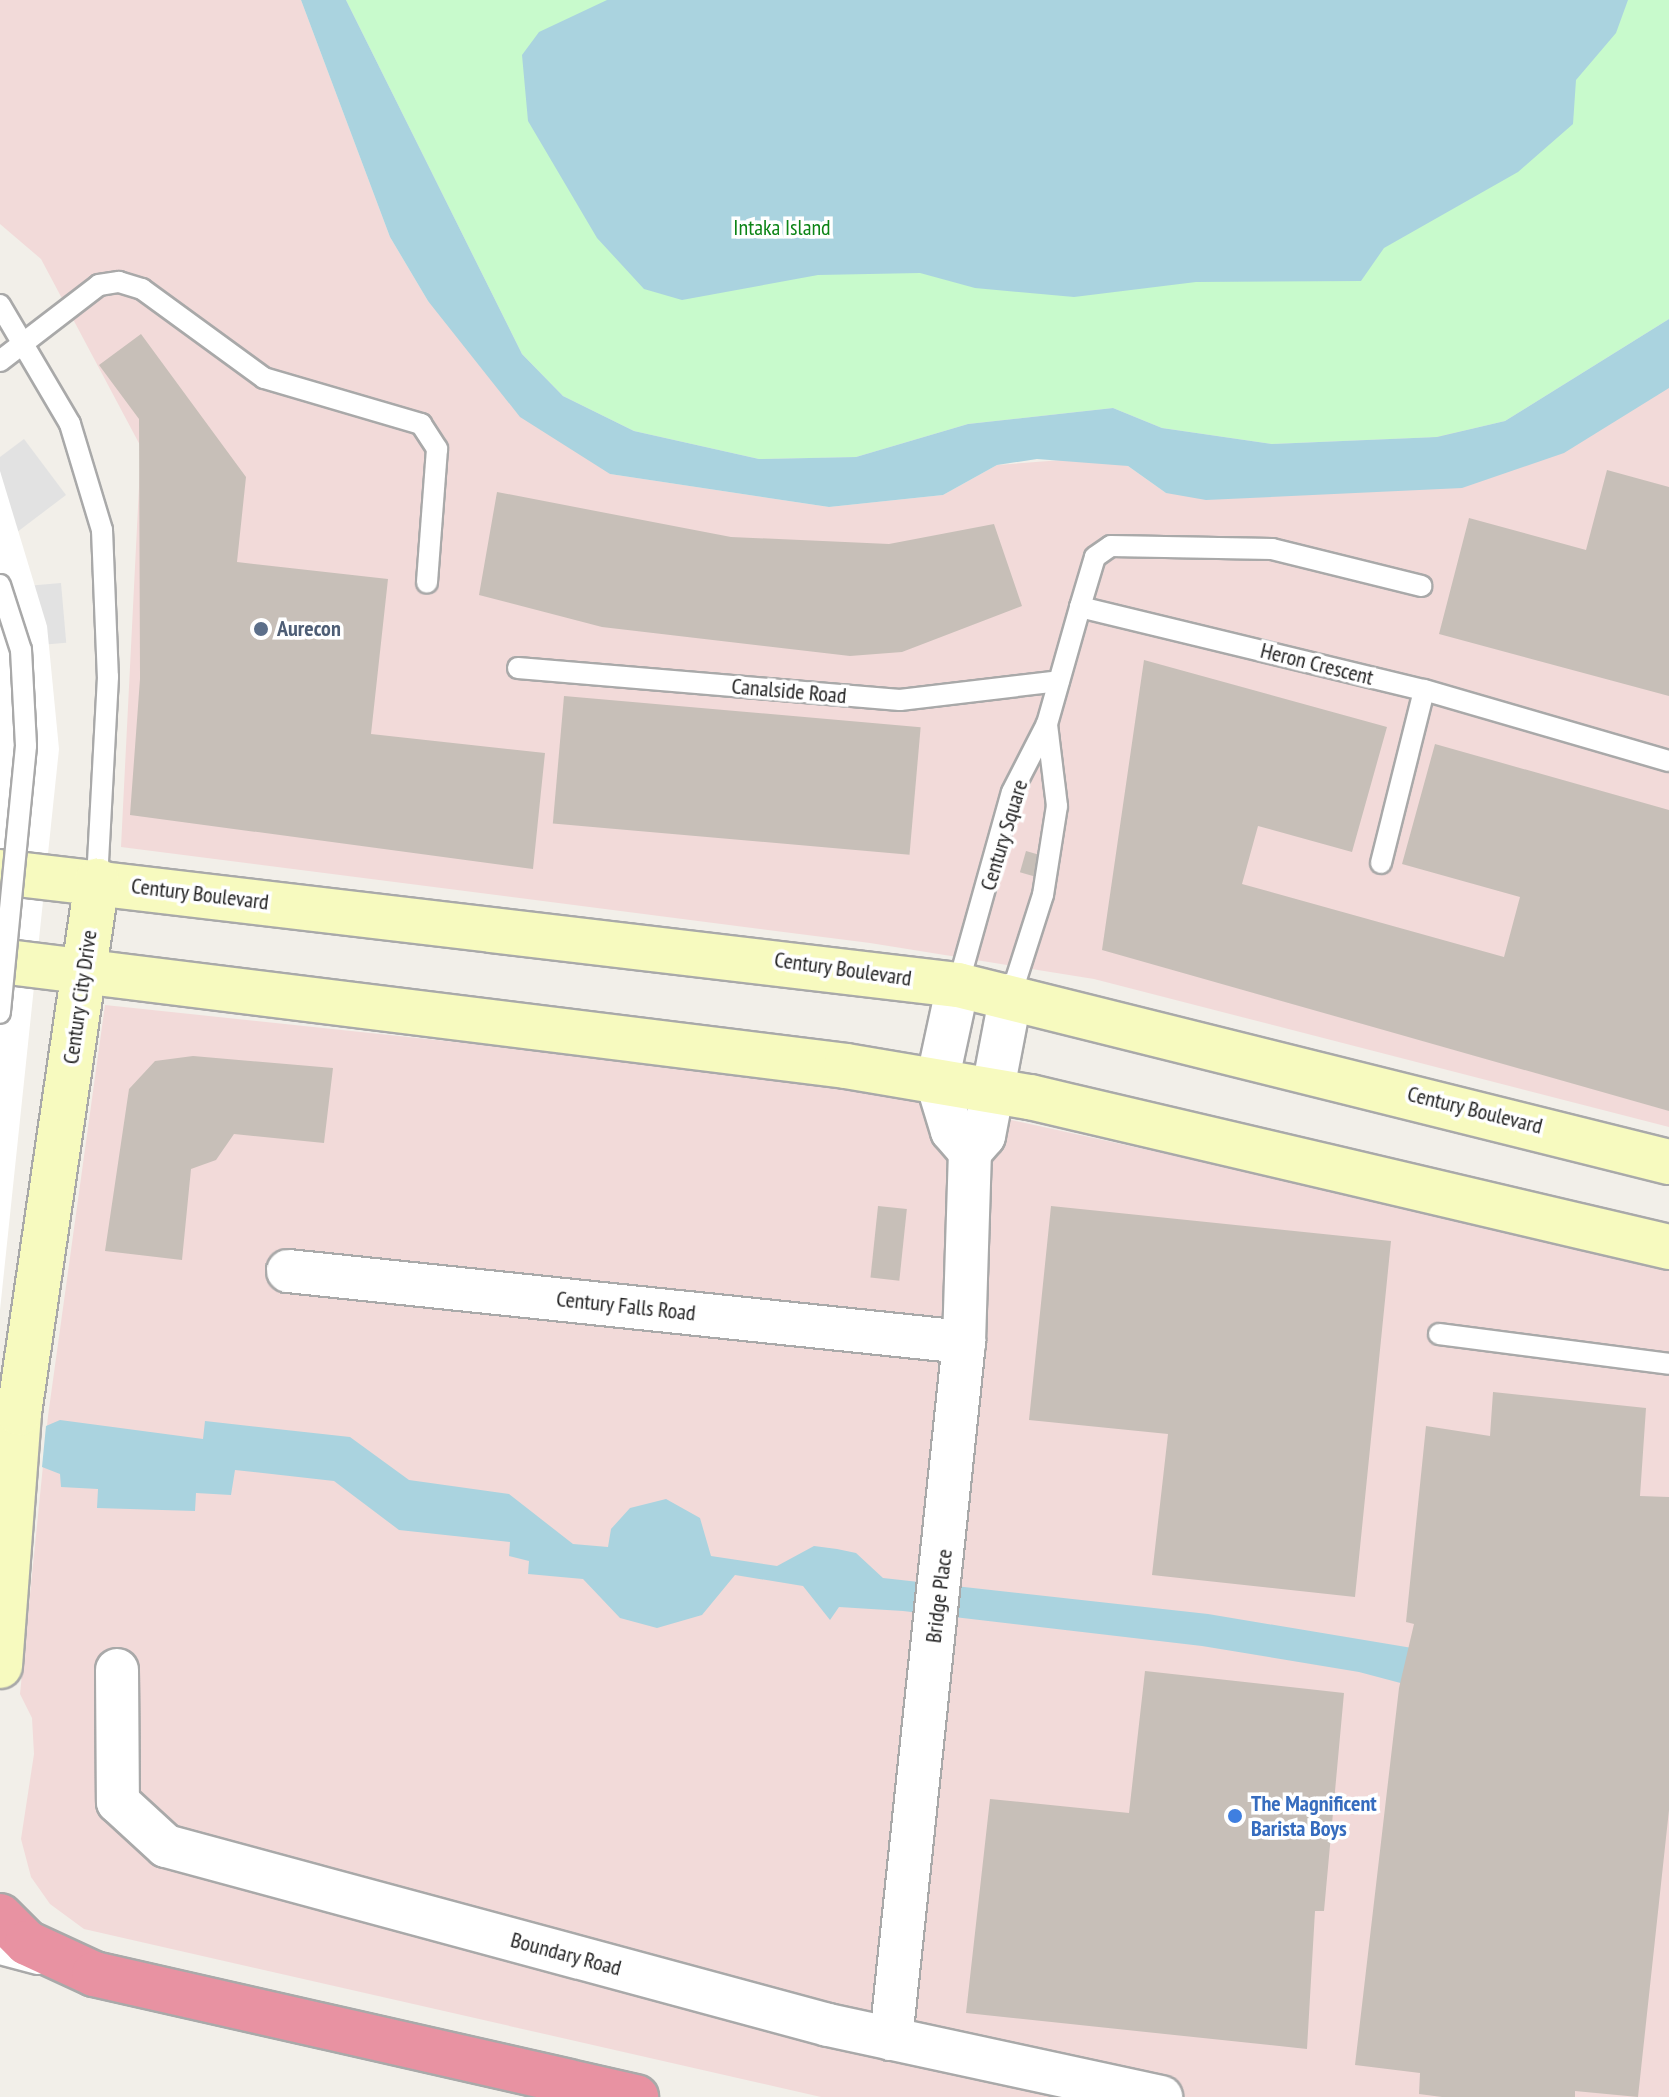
<!DOCTYPE html>
<style>
body{margin:0}
#map{position:relative;width:1669px;height:2097px;overflow:hidden;background:#f2efe9;font-family:"PT Sans Narrow",sans-serif}
div>[style]{position:absolute}
.commercial>*{inset:0;background:#f2dad9}
.park>*{inset:0;background:#c8facc}
.parking>*{inset:0;background:#e2e2e2;transform-origin:0 0}
.water>*{inset:0;background:#aad3df}
.pier>*{inset:0;background:#fff}
.building>*{inset:0;background:#c7bfb8;transform-origin:0 0}
.roads{filter:drop-shadow(2px 0 #a9a9a9) drop-shadow(-2px 0 #a9a9a9) drop-shadow(0 2px #a9a9a9) drop-shadow(0 -2px #a9a9a9)}
.service>*{height:20px;margin:-10px;padding:0 10px;transform-origin:10px;border-radius:10px;background:#fff}
.minor>*{height:42px;margin:-21px;padding:0 21px;transform-origin:21px;border-radius:21px;background:#fff}
.secondary>*{height:44px;margin:-22px;padding:0 22px;transform-origin:22px;border-radius:22px;background:#f7fabf}
.motorway>*{height:44px;margin:-22px;padding:0 22px;transform-origin:22px;border-radius:22px;background:#e892a2}
.bridges{filter:drop-shadow(2px 0 #a9a9a9) drop-shadow(-2px 0 #a9a9a9) drop-shadow(0 2px #a9a9a9) drop-shadow(0 -2px #a9a9a9)}
.service-bridge>*{height:20px;margin:-10px;padding:0 10px;transform-origin:10px;border-radius:10px;background:#fff}
.dots>*{width:22px;height:22px;translate:-50% -50%;box-sizing:border-box;border:4px solid #fff;border-radius:50%}
span{translate:-50% -50%;white-space:nowrap;text-align:center;line-height:1.15;-webkit-text-stroke:7px #fff;paint-order:stroke}
.park-label{font-size:22px;color:#0c8416}
.service-label{font-size:22px;color:#4e5e75;font-weight:700}
.left{translate:0 -50%;text-align:left}
.street-label{font-size:22px;color:#222}
.shop-label{font-size:22px;color:#366cbe;font-weight:700}
</style>
<div id="map">
<div class="commercial">
<div style="clip-path:polygon(0 0,301px 0,390px 237px,428px 301px,610px 474px,829px 507px,943px 495px,997px 465px,1088px 458px,1128px 466px,1166px 493px,1669px 388px,1669px 1127px,1094px 979px,870px 943px,121px 847px,141px 447px,41px 259px,0 224px)"></div>
<div style="clip-path:polygon(105px 1005px,842px 1083px,1669px 1264px,1669px 2097px,821px 2097px,84px 1929px,50px 1904px,31px 1877px,21px 1839px,34px 1754px,32px 1718px,20px 1694px,48px 1416px)"></div>
</div>
<div class="park">
<div style="clip-path:polygon(346px 0,1669px 0,1669px 319px,1505px 421px,1437px 437px,1272px 444px,1162px 428px,1113px 408px,968px 424px,856px 457px,759px 459px,634px 431px,563px 396px,522px 354px)"></div>
</div>
<div class="parking">
<div style="clip-path:polygon(24px 439px,66px 495px,0 545px,0 457px)"></div>
<div style="left:61px;top:583px;width:60px;height:61px;rotate:85deg"></div>
</div>
<div class="water">
<div style="clip-path:polygon(301px 0,346px 0,522px 354px,563px 396px,634px 431px,759px 459px,856px 457px,968px 424px,1113px 408px,1162px 428px,1272px 444px,1437px 437px,1505px 421px,1669px 319px,1669px 388px,1564px 453px,1462px 488px,1206px 500px,1166px 493px,1128px 466px,1037px 459px,997px 465px,943px 495px,829px 507px,610px 474px,520px 417px,428px 301px,390px 237px)"></div>
<div style="clip-path:polygon(607px 0,1628px 0,1616px 33px,1576px 80px,1573px 124px,1518px 172px,1384px 248px,1361px 281px,1196px 282px,1074px 297px,975px 288px,920px 273px,818px 275px,682px 300px,644px 289px,597px 238px,528px 121px,522px 55px,539px 32px)"></div>
<div style="clip-path:polygon(60px 1420px,203px 1439px,205px 1421px,350px 1437px,409px 1480px,509px 1494px,573px 1544px,608px 1547px,611px 1529px,630px 1508px,666px 1499px,700px 1518px,711px 1556px,777px 1566px,814px 1546px,837px 1549px,856px 1553px,883px 1578px,1208px 1614px,1669px 1691px,1669px 1754px,1359px 1672px,1202px 1646px,903px 1611px,839px 1607px,830px 1620px,803px 1586px,735px 1575px,702px 1615px,657px 1628px,620px 1618px,583px 1579px,528px 1574px,529px 1561px,509px 1556px,510px 1542px,399px 1530px,334px 1481px,235px 1470px,231px 1495px,196px 1493px,195px 1511px,97px 1508px,98px 1489px,61px 1487px,60px 1474px,42px 1467px,46px 1426px)"></div>
</div>
<div class="pier">
<div style="clip-path:polygon(0 471px,47px 626px,59px 749px,0 1310px)"></div>
</div>
<div class="building">
<div style="clip-path:polygon(141px 334px,246px 477px,237px 562px,388px 579px,371px 734px,545px 753px,533px 869px,130px 815px,140px 679px,139px 419px,99px 365px)"></div>
<div style="clip-path:polygon(1607px 470px,1669px 487px,1669px 696px,1439px 634px,1469px 518px,1586px 550px)"></div>
<div style="clip-path:polygon(497px 492px,731px 537px,889px 544px,994px 524px,1022px 606px,902px 652px,850px 656px,602px 627px,479px 595px)"></div>
<div style="clip-path:polygon(1144px 660px,1387px 727px,1352px 852px,1258px 826px,1242px 884px,1504px 957px,1520px 897px,1402px 864px,1435px 744px,1669px 810px,1669px 1111px,1102px 950px)"></div>
<div style="left:564px;top:696px;width:358px;height:128px;rotate:5deg"></div>
<div style="left:1026px;top:851px;width:19px;height:22px;rotate:16deg"></div>
<div style="clip-path:polygon(193px 1056px,333px 1068px,324px 1143px,234px 1134px,216px 1160px,191px 1169px,182px 1260px,105px 1251px,129px 1089px,155px 1061px)"></div>
<div style="left:878px;top:1206px;width:29px;height:72px;rotate:6deg"></div>
<div style="clip-path:polygon(1051px 1206px,1391px 1241px,1355px 1597px,1152px 1575px,1168px 1434px,1029px 1420px)"></div>
<div style="clip-path:polygon(1493px 1392px,1646px 1408px,1640px 1496px,1669px 1497px,1669px 1810px,1638px 2097px,1575px 2091px,1575px 2097px,1442px 2097px,1419px 2094px,1420px 2073px,1355px 2065px,1399px 1688px,1414px 1624px,1406px 1622px,1426px 1426px,1490px 1436px)"></div>
<div style="clip-path:polygon(1145px 1671px,1344px 1693px,1324px 1911px,1315px 1911px,1307px 2049px,966px 2013px,990px 1799px,1129px 1813px)"></div>
</div>
<div class="roads">
<div class="service">
<div style="left:0;top:305px;width:138px;rotate:59.5deg"></div>
<div style="left:70px;top:424px;width:111px;rotate:73.2deg"></div>
<div style="left:102px;top:530px;width:147px;rotate:87.7deg"></div>
<div style="left:108px;top:677px;width:204px;rotate:93.1deg"></div>
<div style="left:0;top:361px;width:125px;rotate:-37.5deg"></div>
<div style="left:99px;top:285px;width:20px;rotate:-9deg"></div>
<div style="left:119px;top:282px;width:24px;rotate:17deg"></div>
<div style="left:142px;top:289px;width:151px;rotate:36.1deg"></div>
<div style="left:264px;top:378px;width:164px;rotate:16.3deg"></div>
<div style="left:421px;top:424px;width:30px;rotate:57deg"></div>
<div style="left:437px;top:449px;width:134px;rotate:94.3deg"></div>
<div style="left:1080px;top:607px;width:52px;rotate:-73.3deg"></div>
<div style="left:1095px;top:557px;width:19px;rotate:-35deg"></div>
<div style="left:1111px;top:546px;width:161px;rotate:1.1deg"></div>
<div style="left:1272px;top:549px;width:154px;rotate:13.9deg"></div>
<div style="left:518px;top:668px;width:383px;rotate:4.8deg"></div>
<div style="left:900px;top:700px;width:160px;rotate:-6.8deg"></div>
<div style="left:1381px;top:863px;width:178px;rotate:-76deg"></div>
<div style="left:958px;top:985px;width:200px;rotate:-74.4deg"></div>
<div style="left:1012px;top:792px;width:76px;rotate:-62.8deg"></div>
<div style="left:1047px;top:724px;width:122px;rotate:-74.2deg"></div>
<div style="left:1080px;top:607px;width:354px;rotate:13.6deg"></div>
<div style="left:1424px;top:690px;width:255px;rotate:16.2deg"></div>
<div style="left:1011px;top:995px;width:105px;rotate:-72.3deg"></div>
<div style="left:1043px;top:895px;width:90px;rotate:-81.1deg"></div>
<div style="left:1057px;top:806px;width:83px;rotate:-97deg"></div>
<div style="left:1439px;top:1334px;width:232px;rotate:7.4deg"></div>
<div style="left:0;top:1954px;width:39px;rotate:15deg"></div>
</div>
<div class="minor">
<div style="left:958px;top:985px;width:99px;rotate:102.2deg"></div>
<div style="left:937px;top:1082px;width:51px;rotate:73deg"></div>
<div style="left:952px;top:1131px;width:28px;rotate:49deg"></div>
<div style="left:288px;top:1271px;width:680px;rotate:6deg"></div>
<div style="left:117px;top:1670px;width:132px;rotate:89.6deg"></div>
<div style="left:118px;top:1802px;width:65px;rotate:42.5deg"></div>
<div style="left:166px;top:1846px;width:686px;rotate:15.13deg"></div>
<div style="left:828px;top:2025px;width:341px;rotate:12.2deg"></div>
<div style="left:891px;top:2039px;width:701px;rotate:-84.02deg"></div>
<div style="left:964px;top:1342px;width:190px;rotate:-88.2deg"></div>
<div style="left:970px;top:1152px;width:21px;rotate:-49deg"></div>
<div style="left:984px;top:1136px;width:144px;rotate:-79.2deg"></div>
</div>
<div class="secondary">
<div style="left:0;top:872px;width:965px;rotate:6.73deg"></div>
<div style="left:958px;top:985px;width:733px;rotate:13.98deg"></div>
<div style="left:0;top:961px;width:852px;rotate:7.07deg"></div>
<div style="left:846px;top:1066px;width:187px;rotate:9.6deg"></div>
<div style="left:1030px;top:1097px;width:656px;rotate:13.21deg"></div>
<div style="left:0;top:1666px;width:254px;rotate:-85.7deg"></div>
<div style="left:19px;top:1413px;width:538px;rotate:-81.66deg"></div>
</div>
<div class="motorway">
<div style="left:0;top:1916px;width:38px;rotate:45deg"></div>
<div style="left:27px;top:1943px;width:74px;rotate:24.8deg"></div>
<div style="left:94px;top:1974px;width:556px;rotate:12.79deg"></div>
</div>
</div>
<div class="bridges">
<div class="service-bridge">
<div style="left:0;top:585px;width:68px;rotate:72.1deg"></div>
<div style="left:21px;top:650px;width:96px;rotate:87deg"></div>
<div style="left:26px;top:746px;width:268px;rotate:95.6deg"></div>
</div>
</div>
<div class="dots">
<div style="left:261px;top:629px;background:#5c6f8a"></div>
<div style="left:1235px;top:1816px;background:#3f7fe0"></div>
</div>
<div class="park-label">
<span style="left:782px;top:228px">Intaka Island</span>
</div>
<div class="service-label">
<span class="left" style="left:277px;top:629px">Aurecon</span>
</div>
<div class="street-label">
<span style="left:1317px;top:664px;rotate:14deg">Heron Crescent</span>
<span style="left:789px;top:691px;rotate:5deg">Canalside Road</span>
<span style="left:1004px;top:835px;rotate:-73deg">Century Square</span>
<span style="left:200px;top:894px;rotate:7deg">Century Boulevard</span>
<span style="left:843px;top:969px;rotate:8deg">Century Boulevard</span>
<span style="left:80px;top:997px;rotate:-82deg">Century City Drive</span>
<span style="left:1475px;top:1110px;rotate:14deg">Century Boulevard</span>
<span style="left:626px;top:1306px;rotate:6deg">Century Falls Road</span>
<span style="left:939px;top:1596px;rotate:-83deg">Bridge Place</span>
<span style="left:566px;top:1954px;rotate:15deg">Boundary Road</span>
</div>
<div class="shop-label">
<span class="left" style="left:1251px;top:1816px">The Magnificent<br>Barista Boys</span>
</div>
</div>
